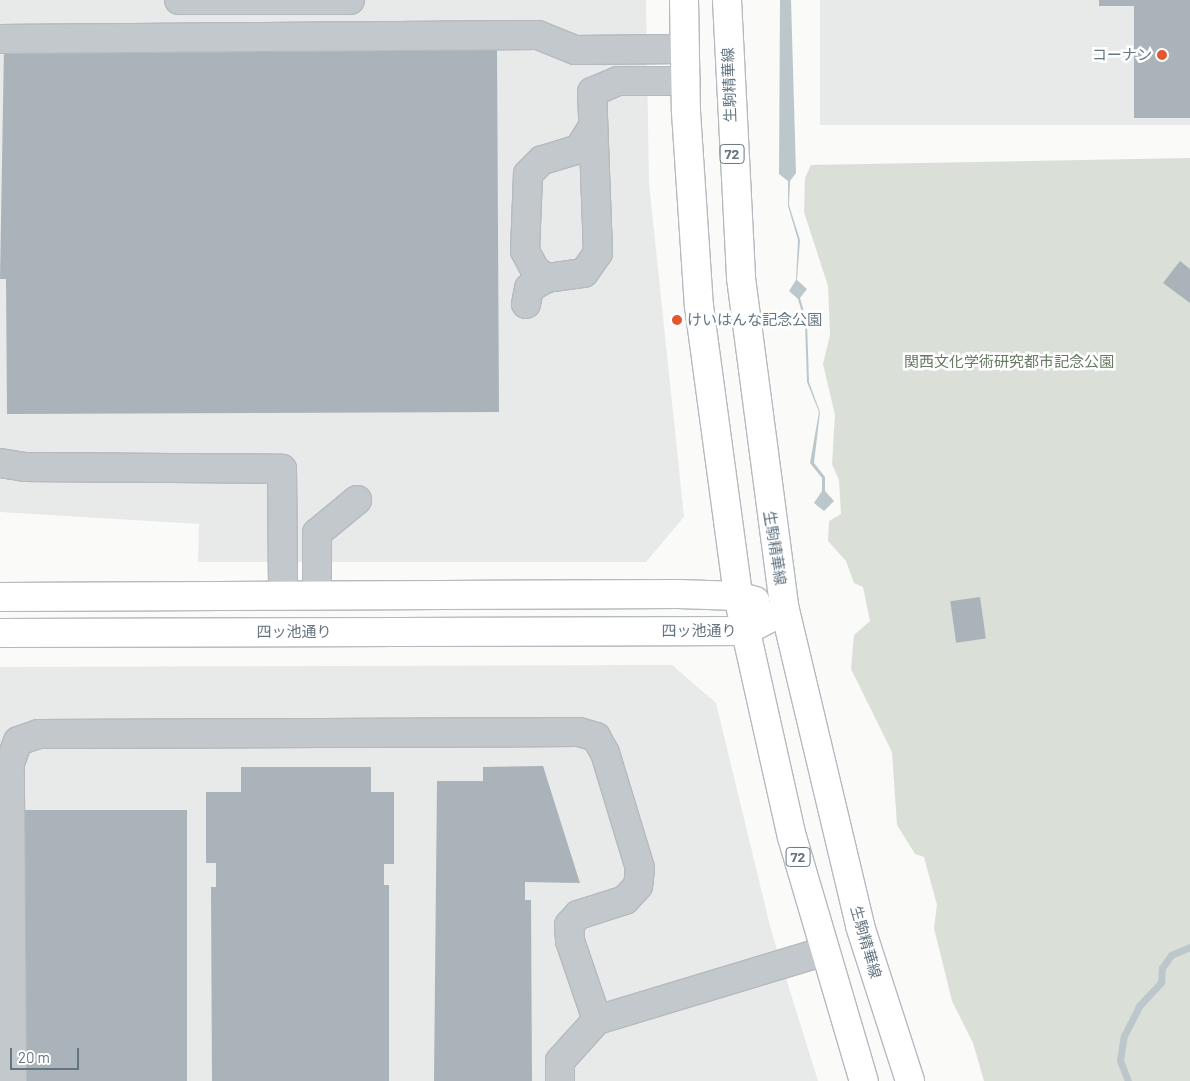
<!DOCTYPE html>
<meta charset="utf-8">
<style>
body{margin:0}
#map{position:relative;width:1190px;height:1081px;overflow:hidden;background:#fafaf8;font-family:Barlow,"Noto Sans JP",sans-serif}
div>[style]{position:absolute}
.built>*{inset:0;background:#e8e9e9;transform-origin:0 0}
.green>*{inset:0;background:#dadfd7}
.water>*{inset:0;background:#bbc7cb}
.stream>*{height:7px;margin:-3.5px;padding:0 3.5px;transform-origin:3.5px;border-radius:3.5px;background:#bbc7cb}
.building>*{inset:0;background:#aab3b9;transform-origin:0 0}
.roads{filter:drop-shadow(1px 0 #b5babe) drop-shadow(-1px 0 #b5babe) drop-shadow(0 1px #b5babe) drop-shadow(0 -1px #b5babe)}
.minor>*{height:28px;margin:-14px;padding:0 14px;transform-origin:14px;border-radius:14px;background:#c3c8cc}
.major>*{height:28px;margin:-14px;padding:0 14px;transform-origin:14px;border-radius:14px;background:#fff}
.dots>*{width:14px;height:14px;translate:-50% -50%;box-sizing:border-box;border:2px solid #fff;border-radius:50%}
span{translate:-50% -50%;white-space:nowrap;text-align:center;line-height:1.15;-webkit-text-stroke:5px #fff;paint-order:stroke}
.shield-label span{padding:1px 4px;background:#fff;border:1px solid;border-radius:4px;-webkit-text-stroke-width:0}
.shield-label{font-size:14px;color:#657683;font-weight:700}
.poi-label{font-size:15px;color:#657683}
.right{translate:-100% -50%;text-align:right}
.left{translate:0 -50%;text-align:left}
.street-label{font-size:15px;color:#657683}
.park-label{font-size:15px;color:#687a64}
.scale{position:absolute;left:10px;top:1048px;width:69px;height:22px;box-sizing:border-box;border:2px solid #657683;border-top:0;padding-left:6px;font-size:15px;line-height:18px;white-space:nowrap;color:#657683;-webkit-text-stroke:4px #fff;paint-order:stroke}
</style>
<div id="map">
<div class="built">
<div style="clip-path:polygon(0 0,646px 0,649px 183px,684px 517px,646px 562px,198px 562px,199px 524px,0 512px)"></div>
<div style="left:820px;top:0;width:370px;height:125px"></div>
<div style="clip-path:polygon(672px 665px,716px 703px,771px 930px,818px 1081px,0 1081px,0 667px)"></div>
</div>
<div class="green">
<div style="clip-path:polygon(1190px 158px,1190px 1081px,984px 1081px,973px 1043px,952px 1001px,934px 928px,937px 905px,924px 857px,915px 854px,897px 825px,892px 752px,851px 669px,854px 635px,870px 621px,863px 587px,854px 583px,846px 561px,828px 541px,829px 521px,841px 514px,839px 480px,832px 464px,835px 415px,823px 364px,830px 335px,828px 286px,804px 212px,805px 178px,811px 165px)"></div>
</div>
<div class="water">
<div style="clip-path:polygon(780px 0,791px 0,796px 173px,790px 181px,789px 205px,800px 240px,797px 280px,807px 289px,800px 298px,807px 322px,809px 382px,820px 412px,814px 463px,825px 477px,825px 491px,834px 501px,824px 511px,814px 503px,822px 491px,822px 478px,810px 463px,819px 412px,807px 382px,805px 323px,798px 299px,789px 291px,796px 280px,798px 240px,788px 206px,788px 181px,779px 174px)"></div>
</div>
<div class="stream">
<div style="left:1128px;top:1081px;width:22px;rotate:-111deg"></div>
<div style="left:1120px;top:1060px;width:24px;rotate:-81deg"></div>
<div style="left:1124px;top:1036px;width:34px;rotate:-63deg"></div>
<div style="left:1139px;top:1006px;width:33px;rotate:-47deg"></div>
<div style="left:1161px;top:982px;width:14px;rotate:-86deg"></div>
<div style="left:1162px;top:968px;width:16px;rotate:-55deg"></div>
<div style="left:1171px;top:955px;width:21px;rotate:-23deg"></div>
</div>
<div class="building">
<div style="clip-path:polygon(1099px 0,1190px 0,1190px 118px,1134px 118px,1134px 6px,1099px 6px)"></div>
<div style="clip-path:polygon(497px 45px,499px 412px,7px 414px,6px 279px,0 279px,4px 47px)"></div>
<div style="clip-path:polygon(1180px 261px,1190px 269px,1190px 303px,1163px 283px)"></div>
<div style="left:980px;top:597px;width:42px;height:30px;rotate:82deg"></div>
<div style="clip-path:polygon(543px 766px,580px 883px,525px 882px,525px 900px,531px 900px,532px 1081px,434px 1081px,437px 781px,483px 781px,483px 767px)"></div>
<div style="clip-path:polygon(241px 767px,371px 767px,371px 792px,394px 792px,394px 864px,384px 864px,384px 885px,389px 885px,389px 1081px,212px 1081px,211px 887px,216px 887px,216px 863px,206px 863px,206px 792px,241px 792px)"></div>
<div style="left:25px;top:810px;width:162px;height:271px"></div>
</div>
<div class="roads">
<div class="minor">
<div style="left:179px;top:0;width:171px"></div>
<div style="left:0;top:39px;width:538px;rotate:-0.43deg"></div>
<div style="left:538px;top:35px;width:40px;rotate:22deg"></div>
<div style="left:575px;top:50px;width:110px;rotate:-0.5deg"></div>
<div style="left:592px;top:128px;width:25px;rotate:122deg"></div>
<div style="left:579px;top:149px;width:39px;rotate:163deg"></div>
<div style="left:542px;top:160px;width:20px;rotate:135deg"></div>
<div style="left:528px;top:174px;width:77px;rotate:92.2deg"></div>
<div style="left:525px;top:251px;width:21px;rotate:62deg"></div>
<div style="left:535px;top:270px;width:14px;rotate:34deg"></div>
<div style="left:547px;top:278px;width:37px;rotate:-8deg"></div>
<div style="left:584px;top:273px;width:24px;rotate:-55deg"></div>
<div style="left:598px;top:253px;width:161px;rotate:-92.1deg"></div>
<div style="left:592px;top:92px;width:28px;rotate:-23deg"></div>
<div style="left:618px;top:81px;width:68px"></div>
<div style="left:526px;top:304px;width:16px;rotate:-79deg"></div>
<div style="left:529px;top:288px;width:21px;rotate:-29deg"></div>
<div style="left:0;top:463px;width:24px;rotate:9deg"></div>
<div style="left:24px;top:467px;width:258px;rotate:0.4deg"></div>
<div style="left:282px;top:469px;width:127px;rotate:89.5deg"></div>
<div style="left:317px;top:596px;width:63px;rotate:-90deg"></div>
<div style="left:317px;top:533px;width:52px;rotate:-39.5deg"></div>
<div style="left:12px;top:1081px;width:318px;rotate:-90.4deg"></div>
<div style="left:10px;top:763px;width:23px;rotate:-70deg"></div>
<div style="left:18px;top:741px;width:21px;rotate:-19deg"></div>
<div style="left:38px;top:734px;width:541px;rotate:-0.21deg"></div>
<div style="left:579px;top:732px;width:18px;rotate:16deg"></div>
<div style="left:596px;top:737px;width:18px;rotate:61deg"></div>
<div style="left:605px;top:753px;width:120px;rotate:73.1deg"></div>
<div style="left:640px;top:868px;width:18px;rotate:96deg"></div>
<div style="left:638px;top:886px;width:19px;rotate:133deg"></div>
<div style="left:625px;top:900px;width:49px;rotate:162.3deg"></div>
<div style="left:578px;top:915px;width:13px;rotate:132deg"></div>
<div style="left:569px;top:925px;width:16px;rotate:86deg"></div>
<div style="left:570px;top:941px;width:83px;rotate:71.1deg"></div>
<div style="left:560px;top:1081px;width:20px;rotate:-90deg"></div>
<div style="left:560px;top:1061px;width:55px;rotate:-47.9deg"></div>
<div style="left:597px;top:1020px;width:238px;rotate:-16.8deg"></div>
</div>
<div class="major">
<div style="left:684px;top:0;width:112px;rotate:89deg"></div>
<div style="left:686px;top:112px;width:194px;rotate:86.2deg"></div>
<div style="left:699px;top:306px;width:293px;rotate:82.3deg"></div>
<div style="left:738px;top:596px;width:247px;rotate:77.4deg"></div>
<div style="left:792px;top:837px;width:254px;rotate:73.6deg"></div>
<div style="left:727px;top:0;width:278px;rotate:87.1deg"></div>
<div style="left:741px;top:278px;width:335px;rotate:82.5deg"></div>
<div style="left:785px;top:610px;width:325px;rotate:76.6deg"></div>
<div style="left:860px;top:926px;width:163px;rotate:72.1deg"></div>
<div style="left:0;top:597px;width:678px;rotate:-0.25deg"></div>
<div style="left:678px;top:594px;width:60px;rotate:1.9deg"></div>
<div style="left:738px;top:596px;width:18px;rotate:16deg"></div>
<div style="left:0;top:633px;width:745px;rotate:-0.15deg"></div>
<div style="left:745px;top:631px;width:45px;rotate:-27.7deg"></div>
</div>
</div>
<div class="dots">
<div style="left:1162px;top:55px;background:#e4572e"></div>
<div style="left:677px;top:320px;background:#e4572e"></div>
</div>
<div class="shield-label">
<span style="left:732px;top:154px">72</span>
<span style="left:798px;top:857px">72</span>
</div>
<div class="poi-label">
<span class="right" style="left:1152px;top:55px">コーナン</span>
<span class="left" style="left:687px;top:320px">けいはんな記念公園</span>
</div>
<div class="street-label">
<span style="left:729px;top:85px;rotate:-92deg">生駒精華線</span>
<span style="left:775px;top:548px;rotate:81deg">生駒精華線</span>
<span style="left:699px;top:631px">四ッ池通り</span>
<span style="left:294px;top:632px">四ッ池通り</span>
<span style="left:866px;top:942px;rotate:74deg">生駒精華線</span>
</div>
<div class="park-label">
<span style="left:1009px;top:362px">関西文化学術研究都市記念公園</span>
</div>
<div class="scale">20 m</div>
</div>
